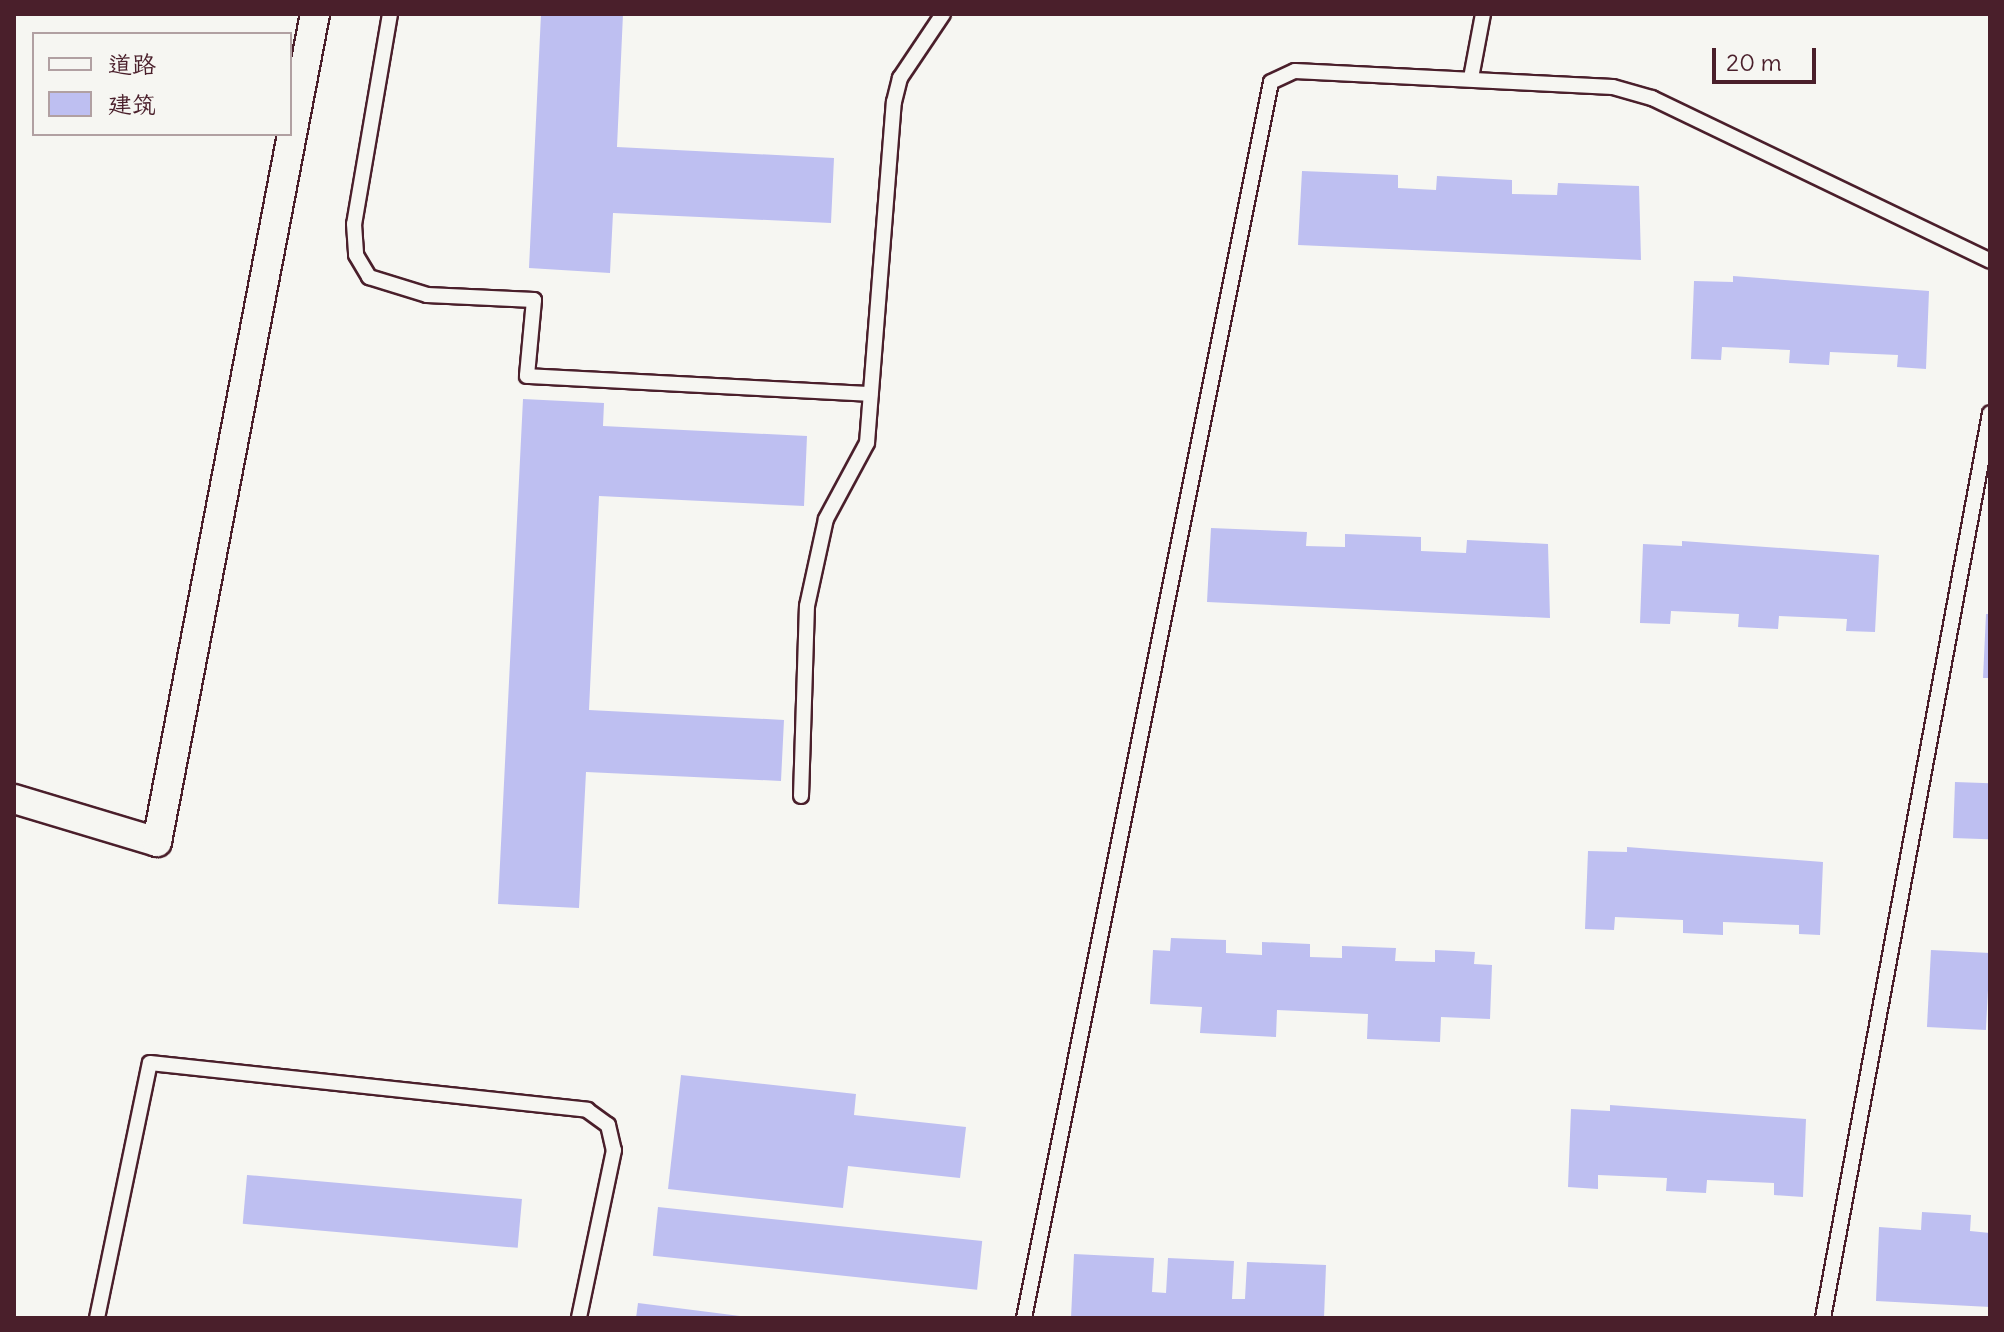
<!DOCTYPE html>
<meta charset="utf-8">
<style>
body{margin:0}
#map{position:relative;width:2004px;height:1332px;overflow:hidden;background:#f6f6f2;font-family:Delius,"LXGW WenKai TC",sans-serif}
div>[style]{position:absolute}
.building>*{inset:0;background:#bebff1;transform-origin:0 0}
.roads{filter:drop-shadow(2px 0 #4a1f2b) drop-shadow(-2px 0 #4a1f2b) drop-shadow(0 2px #4a1f2b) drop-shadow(0 -2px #4a1f2b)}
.lane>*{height:14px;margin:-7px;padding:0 7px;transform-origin:7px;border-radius:7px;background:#f6f6f2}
.street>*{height:28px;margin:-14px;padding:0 14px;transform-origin:14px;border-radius:14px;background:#f6f6f2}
span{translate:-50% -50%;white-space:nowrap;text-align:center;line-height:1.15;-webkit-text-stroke:7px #f6f6f2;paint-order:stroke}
.frame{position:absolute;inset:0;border:16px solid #4a1f2b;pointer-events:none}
.legend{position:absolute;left:32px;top:32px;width:260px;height:104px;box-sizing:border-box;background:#f6f6f2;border:2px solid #b1a0a2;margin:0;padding:10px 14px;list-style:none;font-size:24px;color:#4a1f2b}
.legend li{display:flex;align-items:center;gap:16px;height:40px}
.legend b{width:40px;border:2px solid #b1a0a2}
.scale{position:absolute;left:1712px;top:48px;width:104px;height:36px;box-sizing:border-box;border:4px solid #4a1f2b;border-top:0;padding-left:10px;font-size:24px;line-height:28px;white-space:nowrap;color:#4a1f2b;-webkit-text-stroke:6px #f6f6f2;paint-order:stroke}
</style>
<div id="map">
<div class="building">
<div style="clip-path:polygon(541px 14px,623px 14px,617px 147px,834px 158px,831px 223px,613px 213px,610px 273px,529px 268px)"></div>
<div style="clip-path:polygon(1302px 171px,1398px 175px,1398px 188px,1436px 190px,1437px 176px,1512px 180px,1512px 194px,1557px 195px,1558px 183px,1639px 186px,1641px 260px,1298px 245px)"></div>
<div style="clip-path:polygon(1733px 276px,1929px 291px,1926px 369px,1897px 367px,1898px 355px,1830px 352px,1829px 365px,1789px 363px,1790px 350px,1722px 347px,1721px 360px,1691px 359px,1694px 281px,1733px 282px)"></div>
<div style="clip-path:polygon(523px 399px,604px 403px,603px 426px,807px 436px,804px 506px,599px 496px,589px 710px,784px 720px,781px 781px,586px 772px,579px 908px,498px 904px)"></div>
<div style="clip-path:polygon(1211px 528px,1307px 532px,1306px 546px,1345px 547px,1345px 534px,1421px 537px,1421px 551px,1466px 553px,1467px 540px,1548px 544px,1550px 618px,1207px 602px)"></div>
<div style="clip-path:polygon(1682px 541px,1879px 555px,1875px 632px,1846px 631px,1847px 619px,1779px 616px,1778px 629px,1738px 627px,1739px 614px,1671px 611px,1670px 624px,1640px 623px,1643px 544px,1682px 546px)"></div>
<div style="clip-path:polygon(1986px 614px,1990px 614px,1990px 678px,1983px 678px)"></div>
<div style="left:1955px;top:782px;width:35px;height:56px;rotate:2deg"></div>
<div style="clip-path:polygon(1627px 847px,1823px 862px,1820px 935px,1799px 934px,1799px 925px,1723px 922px,1723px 935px,1683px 933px,1683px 920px,1615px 917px,1614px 930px,1585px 929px,1588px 851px,1627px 852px)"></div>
<div style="clip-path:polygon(1171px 938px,1226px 940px,1226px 953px,1262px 955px,1262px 942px,1310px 944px,1310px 957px,1342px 958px,1342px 946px,1396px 948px,1395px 961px,1435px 962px,1435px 950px,1475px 952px,1474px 964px,1492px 965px,1490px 1019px,1441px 1017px,1440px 1042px,1367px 1039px,1368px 1014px,1277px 1010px,1276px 1037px,1200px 1033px,1202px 1007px,1150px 1004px,1153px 950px,1170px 951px)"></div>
<div style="left:1931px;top:950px;width:59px;height:77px;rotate:3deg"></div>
<div style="clip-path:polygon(681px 1075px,856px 1094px,854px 1115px,966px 1127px,960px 1178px,848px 1166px,843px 1208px,668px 1189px)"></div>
<div style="clip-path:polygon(1610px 1105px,1806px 1119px,1803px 1197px,1774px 1195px,1774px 1183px,1707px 1180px,1706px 1193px,1666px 1191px,1667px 1178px,1598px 1175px,1598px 1189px,1568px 1187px,1571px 1109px,1610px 1111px)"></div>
<div style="left:247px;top:1175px;width:276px;height:49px;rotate:5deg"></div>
<div style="left:658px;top:1207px;width:326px;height:49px;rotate:6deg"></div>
<div style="clip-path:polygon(1922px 1212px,1971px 1215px,1970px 1231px,1990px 1233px,1990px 1307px,1876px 1301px,1879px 1227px,1921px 1230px)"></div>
<div style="clip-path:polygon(1074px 1254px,1154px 1258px,1152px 1292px,1166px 1293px,1168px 1258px,1234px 1261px,1232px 1299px,1245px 1299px,1247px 1262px,1326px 1265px,1324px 1318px,1071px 1318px)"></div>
<div style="clip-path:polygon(638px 1303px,740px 1316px,740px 1318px,636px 1318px)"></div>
</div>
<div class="roads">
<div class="lane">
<div style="left:390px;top:14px;width:213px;rotate:99.7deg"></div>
<div style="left:354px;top:224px;width:31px;rotate:86deg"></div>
<div style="left:356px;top:255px;width:26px;rotate:59deg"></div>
<div style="left:369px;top:277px;width:61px;rotate:17.2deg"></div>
<div style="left:427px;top:295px;width:107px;rotate:2.7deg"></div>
<div style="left:534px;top:300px;width:76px;rotate:95.3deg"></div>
<div style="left:527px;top:376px;width:344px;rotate:3deg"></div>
<div style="left:1471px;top:78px;width:65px;rotate:-79.4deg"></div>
<div style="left:801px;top:796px;width:190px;rotate:-88.2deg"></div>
<div style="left:807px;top:606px;width:89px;rotate:-77.7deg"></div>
<div style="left:826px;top:519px;width:86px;rotate:-61.7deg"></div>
<div style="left:867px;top:443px;width:342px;rotate:-85.5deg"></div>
<div style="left:894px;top:102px;width:25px;rotate:-76deg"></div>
<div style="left:900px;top:78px;width:77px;rotate:-56.1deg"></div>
<div style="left:97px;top:1318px;width:260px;rotate:-78.3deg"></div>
<div style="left:150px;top:1063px;width:440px;rotate:6.1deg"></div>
<div style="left:587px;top:1110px;width:26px;rotate:36deg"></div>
<div style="left:608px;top:1125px;width:26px;rotate:77deg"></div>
<div style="left:614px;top:1150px;width:172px;rotate:101.8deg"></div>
<div style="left:1024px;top:1318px;width:1260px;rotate:-78.7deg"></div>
<div style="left:1271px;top:82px;width:26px;rotate:-25deg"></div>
<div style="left:1295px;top:71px;width:318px;rotate:2.9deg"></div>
<div style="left:1613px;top:87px;width:41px;rotate:15.8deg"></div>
<div style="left:1652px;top:98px;width:375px;rotate:25.7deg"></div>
<div style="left:1823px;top:1318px;width:920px;rotate:-79.54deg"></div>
</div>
<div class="street">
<div style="left:14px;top:799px;width:149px;rotate:16.7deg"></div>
<div style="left:157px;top:842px;width:843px;rotate:-79.2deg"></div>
</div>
</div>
<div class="frame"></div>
<ul class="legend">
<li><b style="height:10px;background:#f6f6f2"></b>道路</li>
<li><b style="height:22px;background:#bebff1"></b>建筑</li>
</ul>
<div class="scale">20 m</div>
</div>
